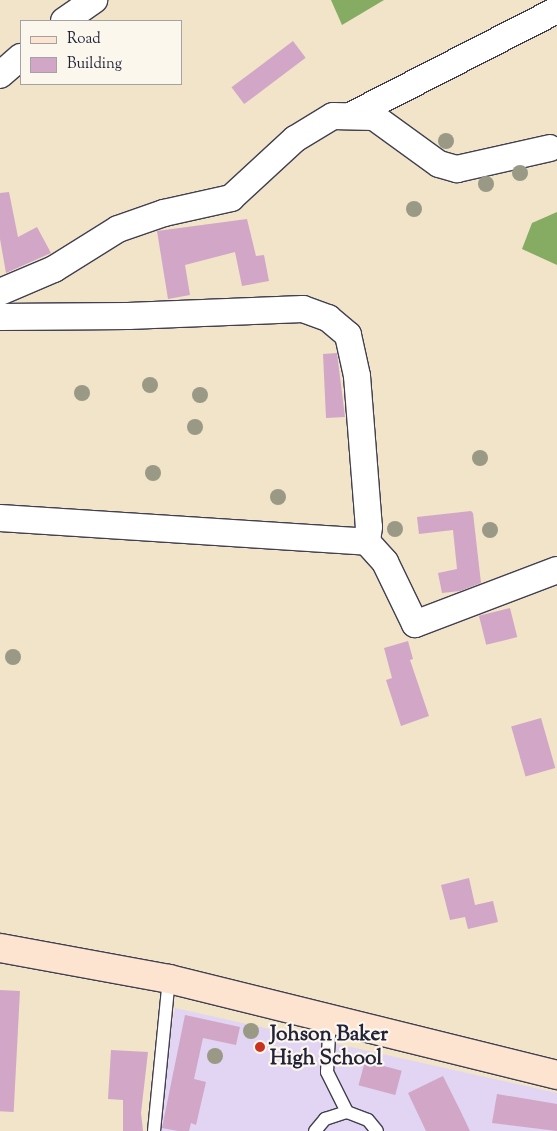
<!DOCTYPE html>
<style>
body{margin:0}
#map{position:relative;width:557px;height:1131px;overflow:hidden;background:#f1e4c9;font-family:"Sorts Mill Goudy",serif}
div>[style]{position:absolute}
.built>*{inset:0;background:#e2d4f3}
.forest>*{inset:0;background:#85ac62}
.building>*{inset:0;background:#d1a6c7;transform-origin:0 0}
.roads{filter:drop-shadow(1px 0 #413f50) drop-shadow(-1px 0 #413f50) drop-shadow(0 1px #413f50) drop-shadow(0 -1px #413f50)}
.lane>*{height:12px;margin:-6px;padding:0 6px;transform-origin:6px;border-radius:6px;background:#fff}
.street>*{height:26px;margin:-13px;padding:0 13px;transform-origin:13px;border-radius:13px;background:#fff}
.secondary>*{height:28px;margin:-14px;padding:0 14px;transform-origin:14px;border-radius:14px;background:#fde4d1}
.trees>*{width:16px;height:16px;margin:-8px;border-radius:50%;background:#999985}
.dots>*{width:14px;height:14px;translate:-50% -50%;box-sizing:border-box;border:2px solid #fbf7ec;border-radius:50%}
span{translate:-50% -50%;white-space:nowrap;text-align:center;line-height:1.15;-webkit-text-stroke:4.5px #fbf7ec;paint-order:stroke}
.poi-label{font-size:21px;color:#22223b;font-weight:700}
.left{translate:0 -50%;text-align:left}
.legend{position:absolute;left:20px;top:20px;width:162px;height:65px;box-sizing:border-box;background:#fbf7ec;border:1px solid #a4a2a5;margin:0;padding:6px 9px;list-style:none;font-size:15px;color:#22223b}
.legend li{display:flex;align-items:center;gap:10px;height:25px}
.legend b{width:25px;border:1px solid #a4a2a5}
</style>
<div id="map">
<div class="built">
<div style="clip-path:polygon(175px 1008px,557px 1093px,557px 1131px,157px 1131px,155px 1117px)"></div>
</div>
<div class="forest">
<div style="clip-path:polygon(331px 0,384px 0,342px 25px)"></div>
<div style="clip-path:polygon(557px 212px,557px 265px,522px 249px,532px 223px)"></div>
</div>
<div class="building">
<div style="left:293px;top:41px;width:21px;height:77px;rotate:53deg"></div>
<div style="clip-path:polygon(9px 192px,18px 237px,37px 227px,51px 253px,6px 273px,0 239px,0 193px)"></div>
<div style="clip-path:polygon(247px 219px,256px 256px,264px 255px,269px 281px,242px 286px,235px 252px,185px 265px,190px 295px,168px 299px,157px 231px)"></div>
<div style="clip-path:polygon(337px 353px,345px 417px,326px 418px,323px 354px)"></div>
<div style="clip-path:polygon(471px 511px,473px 513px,481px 583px,460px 591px,442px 593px,438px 573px,457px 569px,453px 530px,419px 534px,417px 517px)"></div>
<div style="left:510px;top:608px;width:30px;height:32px;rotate:76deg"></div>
<div style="clip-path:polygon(408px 641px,413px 659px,410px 660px,429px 716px,401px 726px,386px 680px,392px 678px,384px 648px)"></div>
<div style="left:541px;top:718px;width:52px;height:31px;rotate:74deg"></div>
<div style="clip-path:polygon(469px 878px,475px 905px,493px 901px,498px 922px,468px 929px,465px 917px,450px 920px,441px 885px)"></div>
<div style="left:0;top:990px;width:20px;height:121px;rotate:3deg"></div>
<div style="clip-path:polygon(185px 1015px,240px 1027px,236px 1045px,203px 1038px,194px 1079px,206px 1082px,196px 1125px,191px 1123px,189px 1131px,178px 1131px,162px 1128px)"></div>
<div style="clip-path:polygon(111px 1050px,148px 1052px,141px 1113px,143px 1131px,123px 1131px,123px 1100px,108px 1099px)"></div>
<div style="left:365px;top:1061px;width:38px;height:25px;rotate:15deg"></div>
<div style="clip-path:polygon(443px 1076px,460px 1110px,470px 1131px,426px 1131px,408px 1093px)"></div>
<div style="clip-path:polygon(497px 1094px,557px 1104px,557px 1131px,492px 1123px)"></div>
</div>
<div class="roads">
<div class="lane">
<div style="left:330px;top:1017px;width:55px;rotate:93.1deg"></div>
<div style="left:327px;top:1072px;width:45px;rotate:63.4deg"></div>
<div style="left:154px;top:1131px;width:153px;rotate:-84.4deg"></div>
<div style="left:315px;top:1131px;width:16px;rotate:-50deg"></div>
<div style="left:325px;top:1119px;width:23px;rotate:-18deg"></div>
<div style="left:347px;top:1112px;width:22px;rotate:21deg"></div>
<div style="left:368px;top:1120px;width:14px;rotate:51deg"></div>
</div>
<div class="street">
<div style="left:64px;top:21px;width:37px;rotate:-35deg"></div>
<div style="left:0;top:75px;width:28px;rotate:-41deg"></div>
<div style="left:352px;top:115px;width:230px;rotate:-27.1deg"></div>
<div style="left:0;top:292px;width:59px;rotate:-23.1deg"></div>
<div style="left:54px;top:269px;width:75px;rotate:-32deg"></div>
<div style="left:118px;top:229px;width:49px;rotate:-19.2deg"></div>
<div style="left:164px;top:213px;width:69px;rotate:-12.6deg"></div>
<div style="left:231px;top:198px;width:87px;rotate:-42.7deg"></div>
<div style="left:295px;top:139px;width:44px;rotate:-31.2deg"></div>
<div style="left:333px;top:116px;width:41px;rotate:1.4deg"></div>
<div style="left:374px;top:117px;width:80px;rotate:35.9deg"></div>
<div style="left:439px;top:164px;width:19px;rotate:16deg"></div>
<div style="left:457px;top:169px;width:95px;rotate:-12.7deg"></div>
<div style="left:0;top:317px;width:128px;rotate:-0.4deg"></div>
<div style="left:128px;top:316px;width:175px;rotate:-2.3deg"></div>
<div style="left:303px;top:309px;width:27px;rotate:20deg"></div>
<div style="left:328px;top:318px;width:26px;rotate:40deg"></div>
<div style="left:348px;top:335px;width:42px;rotate:77.6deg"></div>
<div style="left:357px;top:376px;width:151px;rotate:85.5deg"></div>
<div style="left:369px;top:527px;width:15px;rotate:98deg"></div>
<div style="left:0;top:518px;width:368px;rotate:3.7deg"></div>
<div style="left:367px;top:542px;width:27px;rotate:48deg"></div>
<div style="left:385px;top:562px;width:69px;rotate:64.2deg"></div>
<div style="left:415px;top:624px;width:152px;rotate:-20.8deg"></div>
</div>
<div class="secondary">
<div style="left:0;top:948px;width:172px;rotate:10.4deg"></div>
<div style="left:169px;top:979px;width:400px;rotate:13.9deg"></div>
</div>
</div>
<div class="trees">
<div style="left:446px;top:141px"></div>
<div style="left:520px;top:173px"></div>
<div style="left:486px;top:184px"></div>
<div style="left:414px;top:209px"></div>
<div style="left:150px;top:385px"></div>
<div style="left:82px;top:393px"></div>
<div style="left:200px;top:395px"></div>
<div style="left:195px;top:427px"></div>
<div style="left:480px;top:458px"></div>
<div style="left:153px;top:473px"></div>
<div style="left:278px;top:497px"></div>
<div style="left:395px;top:529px"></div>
<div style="left:490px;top:530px"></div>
<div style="left:13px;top:657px"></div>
<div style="left:251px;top:1031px"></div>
<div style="left:215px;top:1056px"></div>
</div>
<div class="dots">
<div style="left:260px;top:1047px;background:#c8321e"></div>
</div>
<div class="poi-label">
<span class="left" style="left:270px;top:1047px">Johson Baker<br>High School</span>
</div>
<ul class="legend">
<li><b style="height:6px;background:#fde4d1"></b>Road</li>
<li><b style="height:14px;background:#d1a6c7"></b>Building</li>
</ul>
</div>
